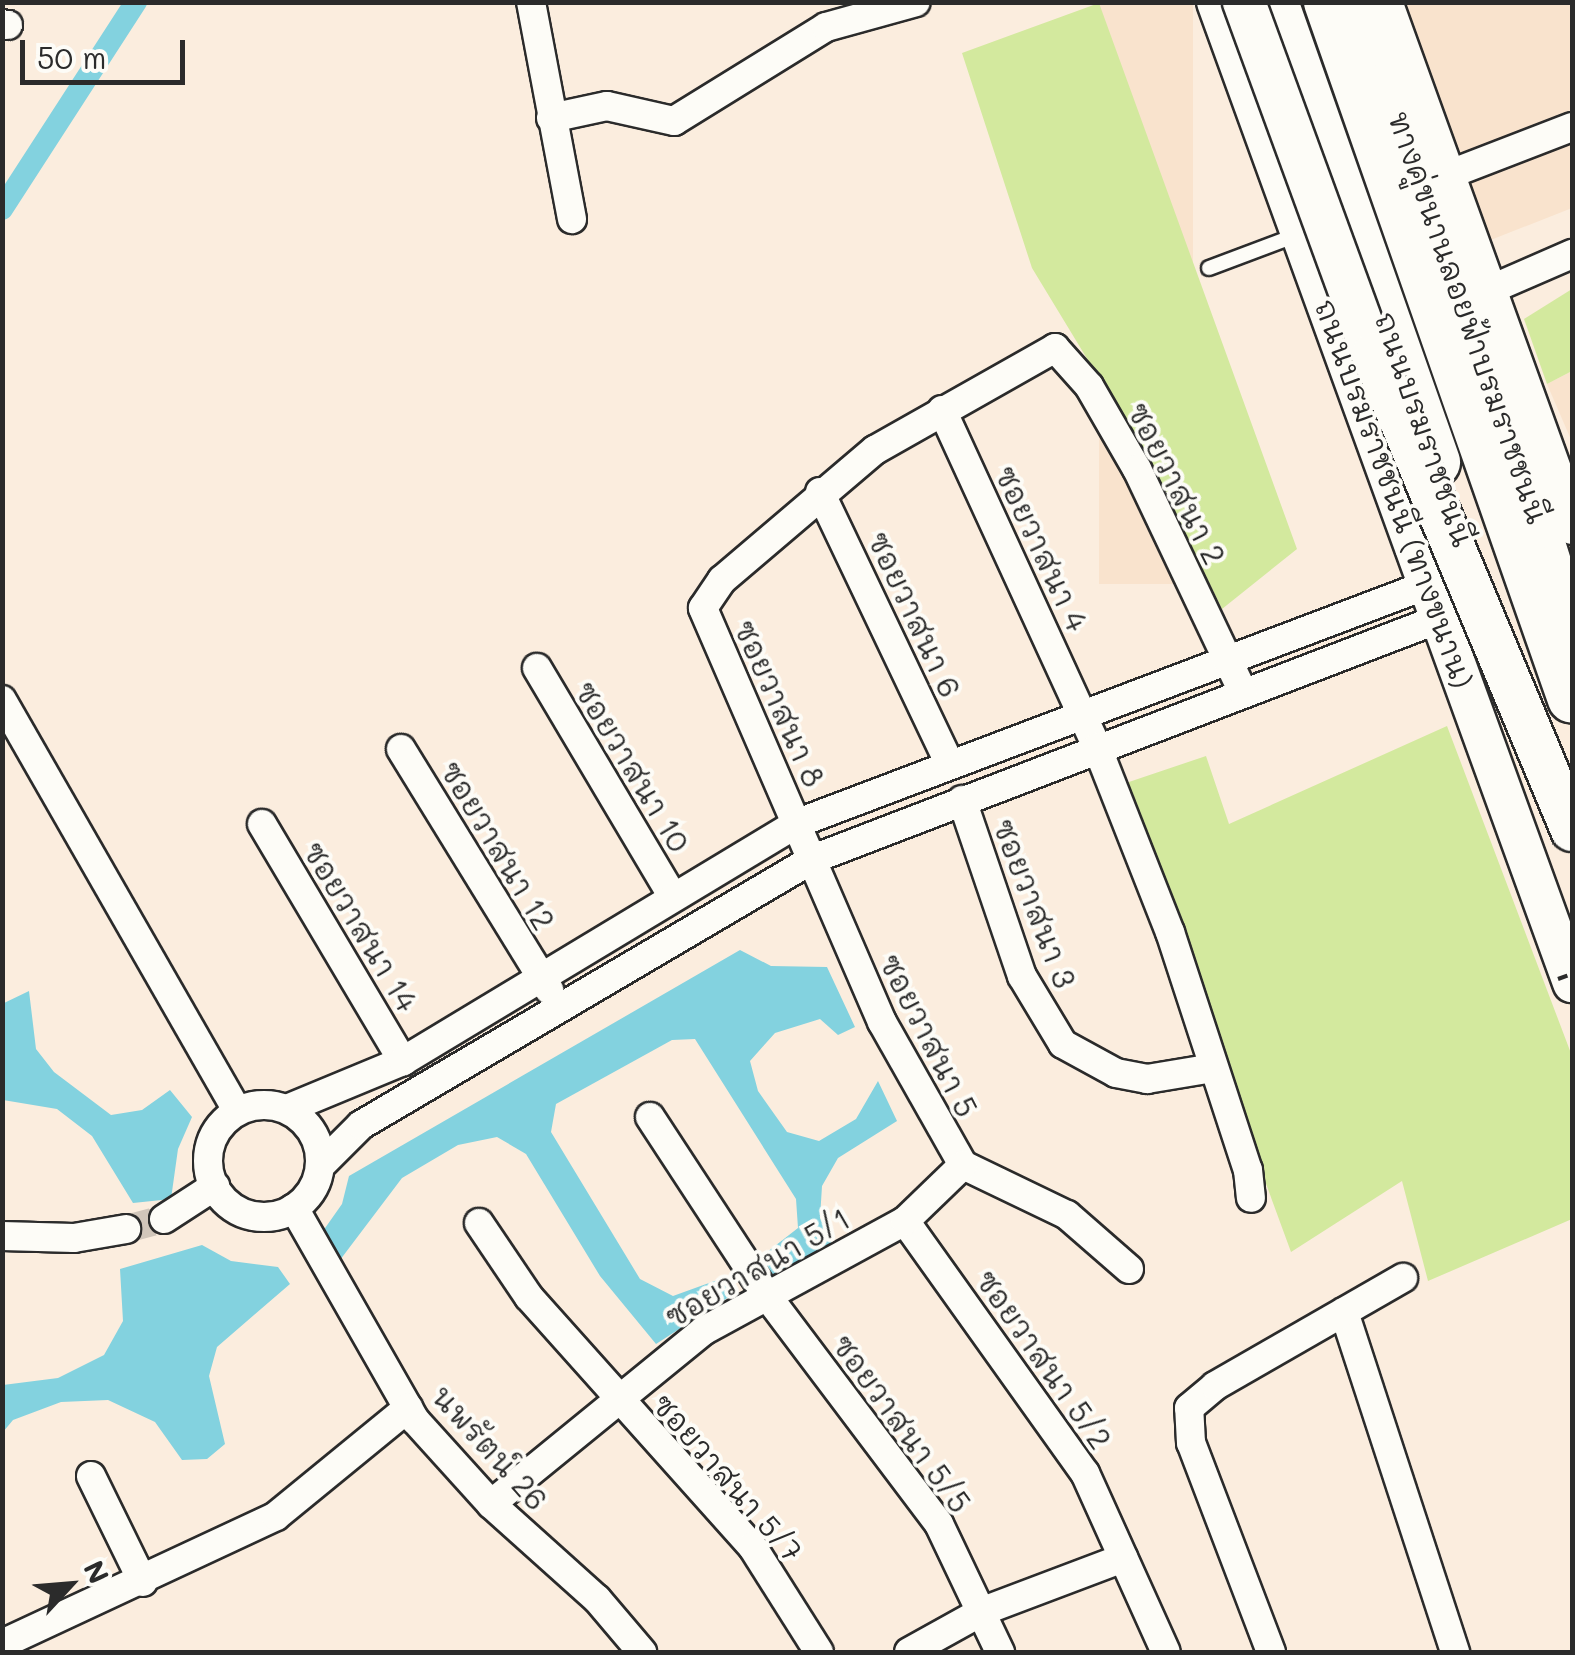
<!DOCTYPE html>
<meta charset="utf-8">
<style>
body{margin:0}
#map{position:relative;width:1575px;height:1655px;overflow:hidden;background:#fbedde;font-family:Mali,"Playpen Sans Thai",sans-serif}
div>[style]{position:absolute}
.built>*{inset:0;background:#f9e3cd;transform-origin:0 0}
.green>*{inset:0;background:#d3e99e}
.water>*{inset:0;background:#83d2df}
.canal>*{height:22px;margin:-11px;padding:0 11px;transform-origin:11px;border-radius:11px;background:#83d2df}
.street-tunnel>*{height:28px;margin-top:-14px;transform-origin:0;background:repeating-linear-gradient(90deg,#d1c6ba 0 28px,transparent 0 42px)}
.roads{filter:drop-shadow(2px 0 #2b2b2b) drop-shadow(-2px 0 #2b2b2b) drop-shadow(0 2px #2b2b2b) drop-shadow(0 -2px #2b2b2b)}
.lane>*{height:14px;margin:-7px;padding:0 7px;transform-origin:7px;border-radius:7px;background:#fdfcf7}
.street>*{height:28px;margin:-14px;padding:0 14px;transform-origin:14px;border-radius:14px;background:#fdfcf7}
.street>.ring{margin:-14px;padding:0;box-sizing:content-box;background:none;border:28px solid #fdfcf7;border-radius:50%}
.secondary>*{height:38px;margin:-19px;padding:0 19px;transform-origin:19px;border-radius:19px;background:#fdfcf7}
.primary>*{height:42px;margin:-21px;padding:0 21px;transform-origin:21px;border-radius:21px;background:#fdfcf7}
.highway>*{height:48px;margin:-24px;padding:0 24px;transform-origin:24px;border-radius:24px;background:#fdfcf7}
.path-bridge>*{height:4px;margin-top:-2px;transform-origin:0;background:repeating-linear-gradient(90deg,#2b2b2b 0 10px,transparent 0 18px)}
.bridges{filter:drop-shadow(2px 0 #2b2b2b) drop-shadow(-2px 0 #2b2b2b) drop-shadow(0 2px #2b2b2b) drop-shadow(0 -2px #2b2b2b)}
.primary-bridge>*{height:42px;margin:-21px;padding:0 21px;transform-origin:21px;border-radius:21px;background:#fdfcf7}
span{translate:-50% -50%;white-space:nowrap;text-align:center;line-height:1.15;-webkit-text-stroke:8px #fdfcf7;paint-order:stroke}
.street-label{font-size:30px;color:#2b2b2b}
.frame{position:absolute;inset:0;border:5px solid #2b2b2b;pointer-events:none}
.north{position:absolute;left:20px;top:1535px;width:100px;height:100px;-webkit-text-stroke:8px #fdfcf7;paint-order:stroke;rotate:64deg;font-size:28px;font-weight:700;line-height:40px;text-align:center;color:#2b2b2b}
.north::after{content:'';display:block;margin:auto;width:35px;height:45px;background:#2b2b2b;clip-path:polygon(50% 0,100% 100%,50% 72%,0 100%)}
.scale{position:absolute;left:20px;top:40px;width:165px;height:45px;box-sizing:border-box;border:5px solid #2b2b2b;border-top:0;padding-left:12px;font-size:30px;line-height:35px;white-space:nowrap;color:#2b2b2b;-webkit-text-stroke:8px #fdfcf7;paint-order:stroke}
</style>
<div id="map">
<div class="built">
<div style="left:1099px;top:3px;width:94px;height:581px"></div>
<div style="clip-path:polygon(1392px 3px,1572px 3px,1572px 208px,1478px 245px)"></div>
<div style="clip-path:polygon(1572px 371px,1572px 442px,1547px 384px)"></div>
</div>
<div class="green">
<div style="clip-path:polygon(1099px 3px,1297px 549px,1222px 609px,1151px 464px,1032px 268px,962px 53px)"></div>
<div style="clip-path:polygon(1572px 289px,1572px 371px,1547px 384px,1524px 319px)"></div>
<div style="clip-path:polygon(1447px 726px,1572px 1056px,1572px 1219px,1428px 1281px,1402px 1181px,1291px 1252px,1120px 785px,1206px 756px,1229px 824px)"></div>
</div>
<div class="water">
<div style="clip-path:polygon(740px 950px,771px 966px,827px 967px,855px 1027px,838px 1035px,820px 1019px,775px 1033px,750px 1061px,758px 1091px,787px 1132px,819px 1141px,856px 1119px,878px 1081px,897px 1121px,838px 1158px,822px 1186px,820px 1218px,833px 1245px,767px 1277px,758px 1259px,798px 1228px,796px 1199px,695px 1039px,672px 1040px,556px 1104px,551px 1132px,640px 1279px,673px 1296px,720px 1279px,732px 1295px,656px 1344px,600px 1276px,526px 1154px,497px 1137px,458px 1145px,402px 1178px,340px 1260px,323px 1231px,342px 1204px,349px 1176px)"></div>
<div style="clip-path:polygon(29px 991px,36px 1049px,54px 1072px,111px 1115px,142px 1110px,170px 1090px,192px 1117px,178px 1149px,171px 1199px,133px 1203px,92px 1136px,57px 1109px,3px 1100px,2px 1004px)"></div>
<div style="clip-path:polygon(202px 1245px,231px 1261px,278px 1267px,290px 1284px,217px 1347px,209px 1376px,225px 1444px,207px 1459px,182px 1460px,155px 1422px,108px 1400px,61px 1402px,13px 1420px,3px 1432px,3px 1385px,58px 1378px,104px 1355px,123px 1321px,120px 1269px)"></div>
</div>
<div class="canal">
<div style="left:2px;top:209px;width:247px;rotate:-57.1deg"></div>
</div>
<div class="street-tunnel">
<div style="left:126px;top:1229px;width:39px;rotate:-15deg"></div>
</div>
<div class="roads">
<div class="lane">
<div style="left:1209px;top:268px;width:94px;rotate:-20.6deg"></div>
</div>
<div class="street">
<div style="left:531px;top:2px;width:221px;rotate:79.3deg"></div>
<div style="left:2px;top:24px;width:6px;rotate:9deg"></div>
<div style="left:551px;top:118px;width:57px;rotate:-12.1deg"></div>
<div style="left:607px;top:106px;width:69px;rotate:12.6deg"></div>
<div style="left:674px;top:121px;width:179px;rotate:-31.7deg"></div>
<div style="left:826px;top:27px;width:93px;rotate:-15.5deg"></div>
<div style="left:1445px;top:176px;width:136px;rotate:-21.1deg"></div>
<div style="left:1487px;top:291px;width:93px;rotate:-23.5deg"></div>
<div style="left:942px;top:410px;width:371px;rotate:65.3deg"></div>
<div style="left:1097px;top:747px;width:199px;rotate:68.5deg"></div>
<div style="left:1170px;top:932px;width:250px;rotate:71.9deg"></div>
<div style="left:1248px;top:1170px;width:28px;rotate:84deg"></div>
<div style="left:820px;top:492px;width:301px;rotate:64.5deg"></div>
<div style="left:537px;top:668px;width:266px;rotate:59.3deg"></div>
<div style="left:2px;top:700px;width:473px;rotate:60.2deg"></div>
<div style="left:401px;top:749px;width:283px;rotate:58.4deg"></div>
<div style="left:962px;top:800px;width:186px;rotate:71.2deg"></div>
<div style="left:1022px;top:976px;width:79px;rotate:58.9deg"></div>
<div style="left:1063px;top:1044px;width:60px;rotate:28.7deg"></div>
<div style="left:1116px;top:1073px;width:32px;rotate:11deg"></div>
<div style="left:1147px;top:1079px;width:67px;rotate:-9.5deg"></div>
<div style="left:262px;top:824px;width:276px;rotate:59.3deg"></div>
<div class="ring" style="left:208px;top:1105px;width:84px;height:84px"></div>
<div style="left:287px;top:1109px;width:126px;rotate:-22.5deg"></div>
<div style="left:403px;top:1061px;width:461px;rotate:-31.1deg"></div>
<div style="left:798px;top:823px;width:675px;rotate:-20.74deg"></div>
<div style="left:650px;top:1117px;width:210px;rotate:56.8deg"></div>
<div style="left:765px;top:1293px;width:289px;rotate:53deg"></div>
<div style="left:939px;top:1524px;width:142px;rotate:64.5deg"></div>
<div style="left:320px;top:1166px;width:58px;rotate:-45deg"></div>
<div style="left:361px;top:1125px;width:524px;rotate:-30.48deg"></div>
<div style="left:813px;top:859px;width:673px;rotate:-20.99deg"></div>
<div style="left:294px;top:1208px;width:244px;rotate:60.3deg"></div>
<div style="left:415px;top:1420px;width:113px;rotate:47.9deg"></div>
<div style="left:491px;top:1504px;width:142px;rotate:41.9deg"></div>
<div style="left:597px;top:1599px;width:70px;rotate:49.7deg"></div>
<div style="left:164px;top:1219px;width:61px;rotate:-32.9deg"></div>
<div style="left:905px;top:1221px;width:310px;rotate:54.5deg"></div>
<div style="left:1085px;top:1473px;width:196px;rotate:65.7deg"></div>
<div style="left:479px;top:1223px;width:89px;rotate:56deg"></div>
<div style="left:529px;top:1297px;width:334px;rotate:48.2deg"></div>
<div style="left:752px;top:1546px;width:125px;rotate:57.7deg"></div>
<div style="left:2px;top:1236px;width:72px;rotate:1.6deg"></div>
<div style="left:74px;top:1238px;width:53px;rotate:-9.8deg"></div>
<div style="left:1129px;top:1269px;width:82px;rotate:-138.9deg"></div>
<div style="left:1067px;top:1215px;width:115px;rotate:-154.3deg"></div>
<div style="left:963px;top:1165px;width:164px;rotate:-119.5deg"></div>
<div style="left:882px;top:1022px;width:451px;rotate:-113.4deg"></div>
<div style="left:703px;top:608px;width:34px;rotate:-56deg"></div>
<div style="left:722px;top:580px;width:201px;rotate:-40.4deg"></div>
<div style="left:875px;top:450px;width:207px;rotate:-29.5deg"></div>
<div style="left:1055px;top:348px;width:51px;rotate:48.2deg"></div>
<div style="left:1089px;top:386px;width:96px;rotate:60deg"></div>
<div style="left:1137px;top:469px;width:247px;rotate:64.6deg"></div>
<div style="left:1344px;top:1312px;width:358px;rotate:71.9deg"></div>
<div style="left:91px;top:1476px;width:118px;rotate:63.9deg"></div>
<div style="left:491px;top:1504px;width:274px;rotate:-39.2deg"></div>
<div style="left:703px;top:1331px;width:230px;rotate:-28.6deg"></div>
<div style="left:905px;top:1221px;width:81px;rotate:-44deg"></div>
<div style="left:2px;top:1644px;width:302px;rotate:-25deg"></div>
<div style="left:276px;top:1516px;width:171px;rotate:-39.3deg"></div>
<div style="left:909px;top:1652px;width:85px;rotate:-29deg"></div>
<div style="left:983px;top:1611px;width:150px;rotate:-20.7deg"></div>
<div style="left:1271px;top:1652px;width:224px;rotate:-110.9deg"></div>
<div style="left:1191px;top:1443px;width:35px;rotate:-93deg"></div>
<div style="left:1189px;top:1408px;width:34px;rotate:-40deg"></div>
<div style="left:1215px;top:1386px;width:217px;rotate:-29.9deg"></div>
</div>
<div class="secondary">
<div style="left:1216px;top:2px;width:1044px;rotate:70.05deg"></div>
<div style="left:1383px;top:2px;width:556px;rotate:70.13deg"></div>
</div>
<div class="primary">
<div style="left:1360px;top:2px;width:355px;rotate:70.4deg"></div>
<div style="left:1479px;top:336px;width:311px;rotate:72.6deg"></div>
</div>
<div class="highway">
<div style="left:1274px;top:2px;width:488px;rotate:70.6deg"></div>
<div style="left:1328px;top:2px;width:738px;rotate:70.71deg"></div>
</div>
</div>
<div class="path-bridge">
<div style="left:1558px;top:979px;width:15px;rotate:-20deg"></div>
</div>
<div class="bridges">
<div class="primary-bridge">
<div style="left:1244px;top:2px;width:375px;rotate:69.9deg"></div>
<div style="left:1373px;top:354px;width:516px;rotate:67.31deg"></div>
</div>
</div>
<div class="street-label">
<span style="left:1469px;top:317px;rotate:71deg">ทางคู่ขนานลอยฟ้าบรมราชชนนี</span>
<span style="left:1425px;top:429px;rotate:71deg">ถนนบรมราชชนนี</span>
<span style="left:1177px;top:483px;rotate:63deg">ซอยวาสนา 2</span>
<span style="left:1395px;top:493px;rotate:70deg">ถนนบรมราชชนนี (ทางขนาน)</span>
<span style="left:1042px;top:548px;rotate:65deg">ซอยวาสนา 4</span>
<span style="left:915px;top:614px;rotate:65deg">ซอยวาสนา 6</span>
<span style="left:780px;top:703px;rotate:66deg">ซอยวาสนา 8</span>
<span style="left:633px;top:766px;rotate:59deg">ซอยวาสนา 10</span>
<span style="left:498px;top:845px;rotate:59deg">ซอยวาสนา 12</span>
<span style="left:1035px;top:903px;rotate:69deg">ซอยวาสนา 3</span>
<span style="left:361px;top:926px;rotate:59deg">ซอยวาสนา 14</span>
<span style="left:929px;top:1035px;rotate:63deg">ซอยวาสนา 5</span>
<span style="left:757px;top:1267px;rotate:-30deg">ซอยวาสนา 5/1</span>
<span style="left:1044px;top:1359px;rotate:55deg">ซอยวาสนา 5/2</span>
<span style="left:902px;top:1423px;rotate:54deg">ซอยวาสนา 5/5</span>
<span style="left:490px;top:1447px;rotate:48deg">นพรัตน์ 26</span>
<span style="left:728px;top:1477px;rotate:49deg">ซอยวาสนา 5/7</span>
</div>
<div class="frame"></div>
<div class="north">N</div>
<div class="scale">50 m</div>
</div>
